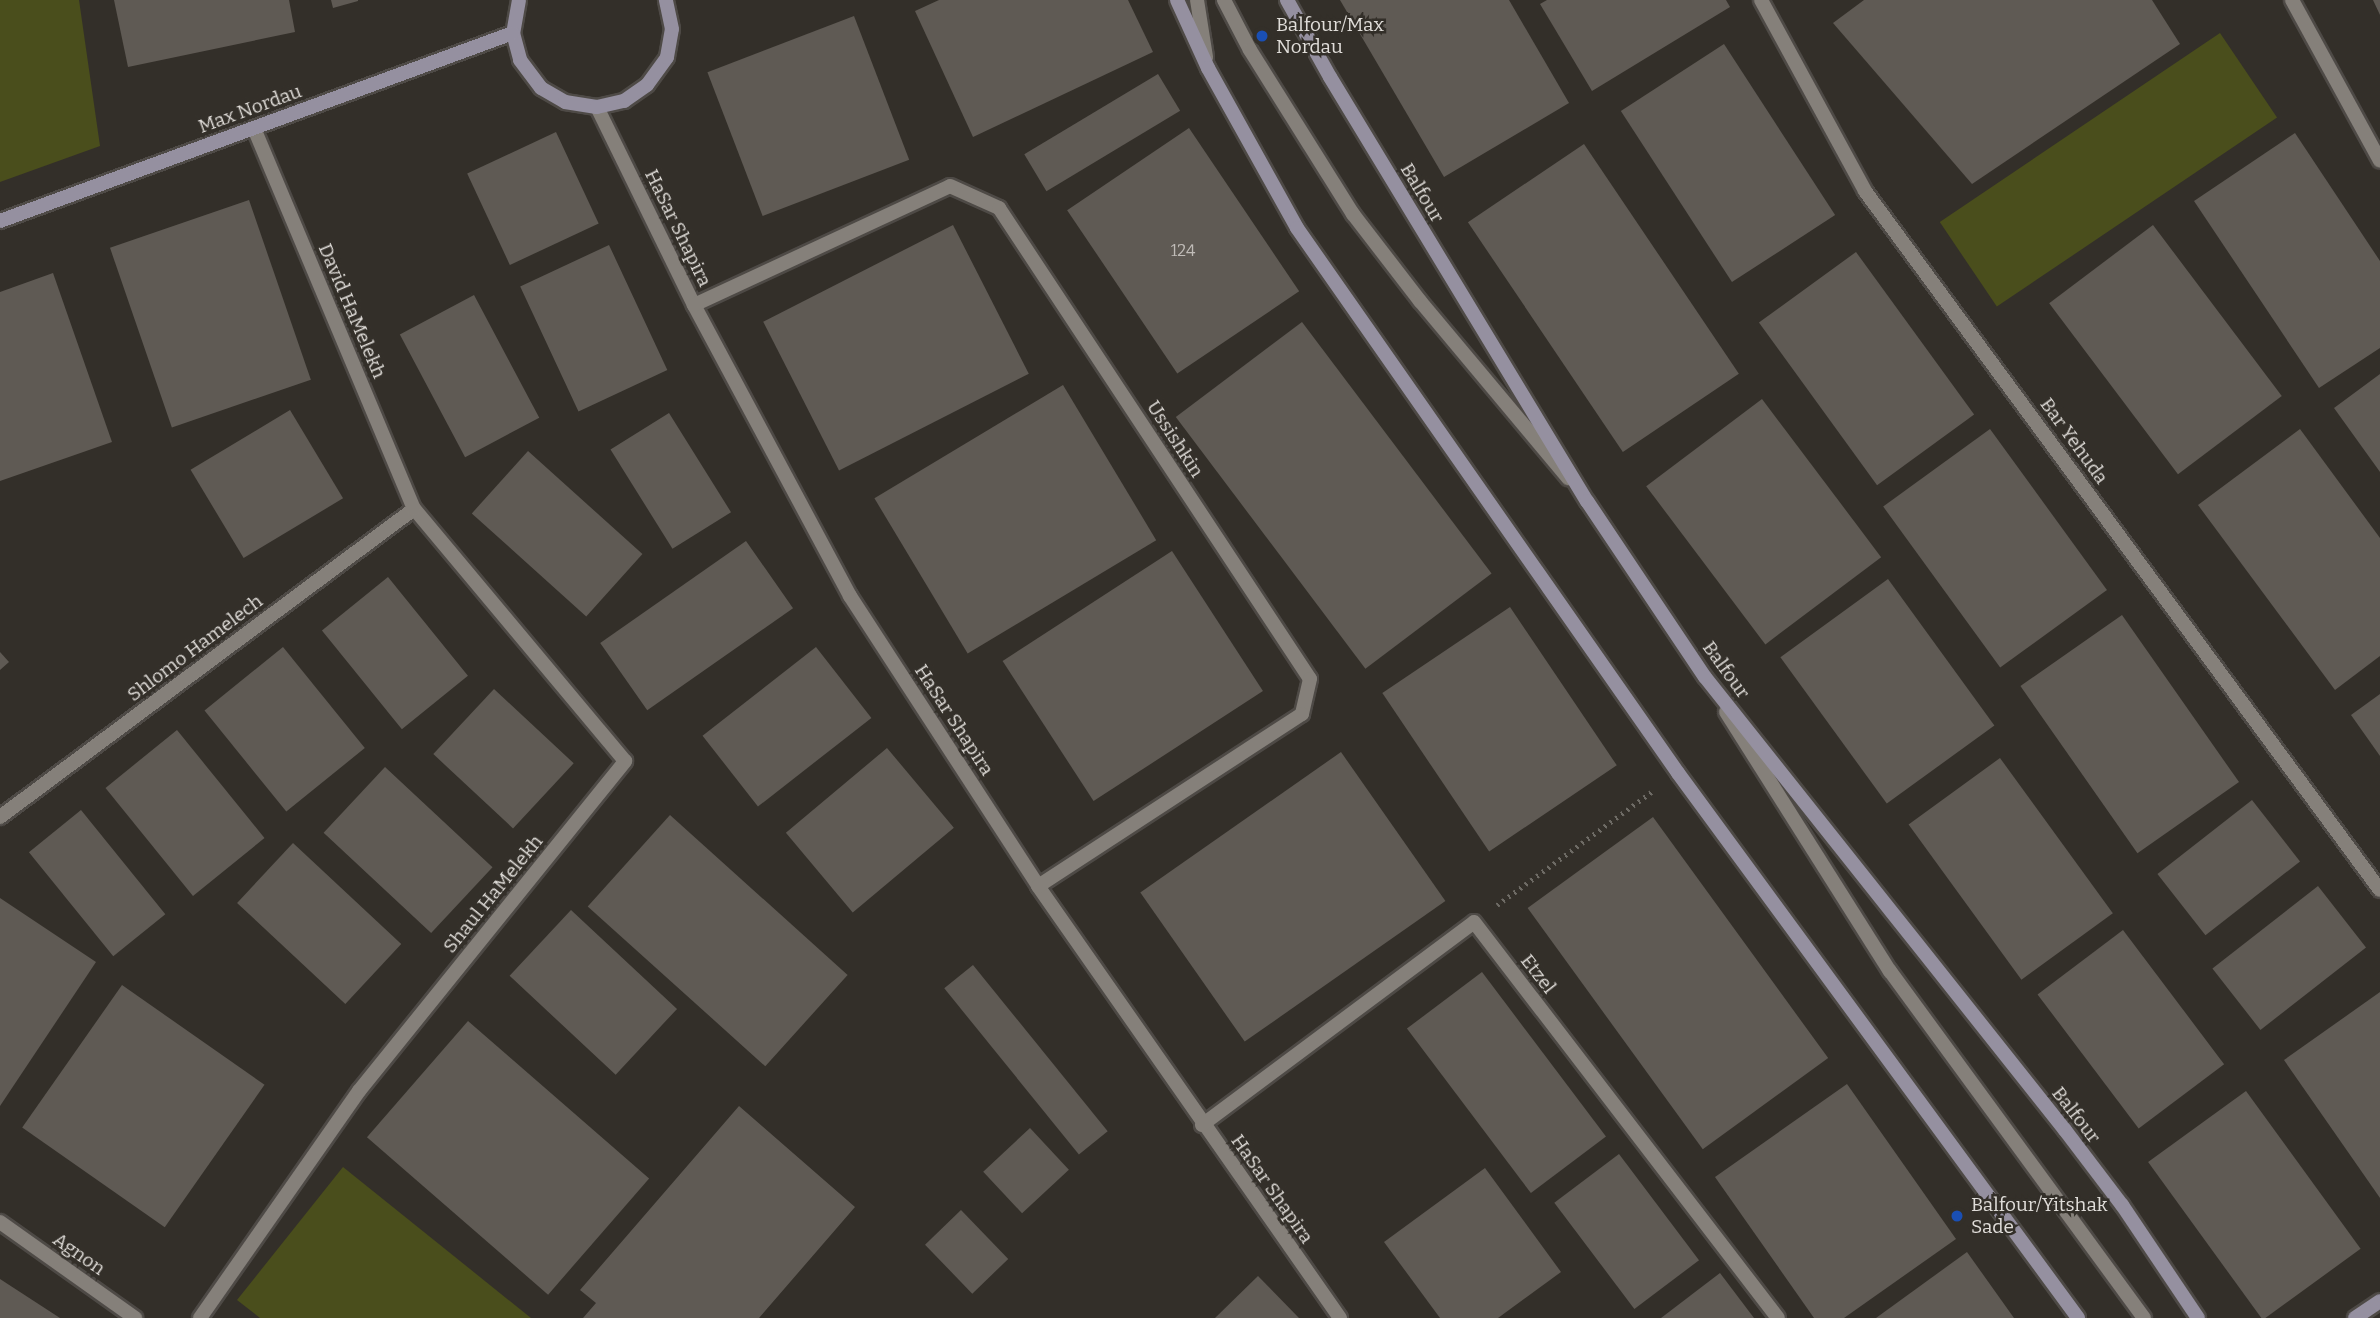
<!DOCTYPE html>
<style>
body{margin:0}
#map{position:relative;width:2380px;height:1318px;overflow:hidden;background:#332f29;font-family:Bitter,serif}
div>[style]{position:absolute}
.green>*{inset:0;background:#4a4e1c;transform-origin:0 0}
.building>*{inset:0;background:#5f5a54;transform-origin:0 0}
.path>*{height:4.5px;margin-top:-2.25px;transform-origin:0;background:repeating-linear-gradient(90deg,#6e6b65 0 2px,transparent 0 7px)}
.roads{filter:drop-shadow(2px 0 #4e4a46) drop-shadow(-2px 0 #4e4a46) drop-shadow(0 2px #4e4a46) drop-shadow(0 -2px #4e4a46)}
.lane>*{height:14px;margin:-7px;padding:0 7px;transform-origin:7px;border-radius:7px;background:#85807a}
.street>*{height:14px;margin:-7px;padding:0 7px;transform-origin:7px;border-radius:7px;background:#85807a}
.secondary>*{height:14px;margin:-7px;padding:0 7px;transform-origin:7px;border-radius:7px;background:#9590a0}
.dots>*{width:19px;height:19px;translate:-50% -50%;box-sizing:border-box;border:4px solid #332f29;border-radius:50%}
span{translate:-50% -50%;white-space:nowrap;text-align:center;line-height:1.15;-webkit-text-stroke:5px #332f29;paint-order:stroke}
.number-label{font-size:16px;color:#c0bcb8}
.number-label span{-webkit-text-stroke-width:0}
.poi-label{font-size:19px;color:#e0ddd9}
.left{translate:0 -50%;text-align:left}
.street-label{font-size:19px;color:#e0ddd9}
</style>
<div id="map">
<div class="green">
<div style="clip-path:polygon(0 0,79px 0,100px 146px,0 182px)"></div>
<div style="left:2220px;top:33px;width:102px;height:338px;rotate:56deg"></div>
<div style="clip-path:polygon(343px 1167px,531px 1318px,260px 1318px,237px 1300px)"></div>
</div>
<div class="building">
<div style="clip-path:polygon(114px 0,289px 0,295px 32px,128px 67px)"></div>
<div style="clip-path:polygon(331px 0,358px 0,358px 1px,333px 8px)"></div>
<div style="clip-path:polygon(939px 0,1128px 0,1153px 52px,973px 137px,915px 11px)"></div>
<div style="clip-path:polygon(1340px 0,1509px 0,1569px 103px,1444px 177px)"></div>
<div style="clip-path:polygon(1547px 0,1726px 0,1730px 7px,1592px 91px,1540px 4px)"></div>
<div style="clip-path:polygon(1864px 0,2152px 0,2180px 44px,1972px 184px,1833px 23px)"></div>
<div style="clip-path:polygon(2373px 0,2380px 0,2380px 15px)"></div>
<div style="left:854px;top:16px;width:154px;height:157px;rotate:69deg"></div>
<div style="left:1724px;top:44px;width:204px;height:123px;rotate:57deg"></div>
<div style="left:1158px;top:74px;width:43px;height:156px;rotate:59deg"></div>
<div style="left:1189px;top:128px;width:197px;height:147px;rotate:56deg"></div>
<div style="left:556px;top:132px;width:101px;height:98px;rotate:65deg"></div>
<div style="clip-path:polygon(2295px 133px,2380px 261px,2380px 348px,2319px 388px,2194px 201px)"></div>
<div style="left:1584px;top:144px;width:277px;height:140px;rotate:56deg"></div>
<div style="left:249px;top:200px;width:190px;height:147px;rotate:71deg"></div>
<div style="left:953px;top:225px;width:167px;height:213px;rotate:63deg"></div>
<div style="left:2153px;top:225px;width:214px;height:130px;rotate:53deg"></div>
<div style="left:609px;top:245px;width:138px;height:98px;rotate:65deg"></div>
<div style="left:1856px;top:252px;width:201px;height:120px;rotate:54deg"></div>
<div style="clip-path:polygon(53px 273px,112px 442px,0 481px,0 292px)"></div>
<div style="left:474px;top:295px;width:139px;height:84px;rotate:62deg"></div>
<div style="left:1302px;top:322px;width:315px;height:158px;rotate:53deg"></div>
<div style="clip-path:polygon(2380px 374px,2380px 472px,2334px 408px)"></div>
<div style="left:1063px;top:385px;width:181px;height:220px;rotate:59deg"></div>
<div style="left:1762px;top:399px;width:198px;height:145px;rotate:53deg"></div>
<div style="left:290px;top:410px;width:103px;height:116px;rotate:59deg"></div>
<div style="left:669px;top:413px;width:117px;height:69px;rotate:58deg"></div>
<div style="left:1990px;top:429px;width:199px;height:132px;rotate:54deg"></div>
<div style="clip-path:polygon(2300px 429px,2380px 538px,2380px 656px,2335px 690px,2198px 505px)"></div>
<div style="left:528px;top:451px;width:154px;height:84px;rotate:42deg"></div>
<div style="left:746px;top:541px;width:82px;height:178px;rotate:55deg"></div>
<div style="left:1172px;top:551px;width:167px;height:202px;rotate:57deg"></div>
<div style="left:388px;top:577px;width:127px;height:85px;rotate:51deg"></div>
<div style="left:1888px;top:579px;width:181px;height:133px;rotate:54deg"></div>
<div style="left:1510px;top:607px;width:191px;height:154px;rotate:56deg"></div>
<div style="left:2122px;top:615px;width:204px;height:124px;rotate:55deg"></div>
<div style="left:283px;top:647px;width:130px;height:101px;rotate:51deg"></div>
<div style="left:816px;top:647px;width:90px;height:144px;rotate:52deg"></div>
<div style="clip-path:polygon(0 652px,9px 662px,0 670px)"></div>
<div style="left:494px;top:689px;width:109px;height:89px;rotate:43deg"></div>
<div style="clip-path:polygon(2380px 694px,2380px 756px,2351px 715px)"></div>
<div style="left:177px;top:730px;width:139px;height:92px;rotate:51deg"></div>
<div style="left:887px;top:748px;width:104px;height:132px;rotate:50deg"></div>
<div style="left:1341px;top:752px;width:182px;height:245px;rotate:55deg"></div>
<div style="left:2000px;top:758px;width:192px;height:113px;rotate:54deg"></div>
<div style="left:385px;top:767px;width:147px;height:90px;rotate:43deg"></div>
<div style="left:2252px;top:800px;width:78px;height:120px;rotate:52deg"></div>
<div style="left:81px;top:810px;width:134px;height:67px;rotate:51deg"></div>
<div style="left:670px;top:815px;width:239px;height:123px;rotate:42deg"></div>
<div style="left:1653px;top:817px;width:298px;height:155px;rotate:54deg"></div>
<div style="left:293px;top:843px;width:148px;height:82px;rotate:43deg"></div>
<div style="left:2318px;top:886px;width:78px;height:134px;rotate:52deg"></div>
<div style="clip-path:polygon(0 898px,96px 962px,0 1106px)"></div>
<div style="left:571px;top:910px;width:145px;height:90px;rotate:43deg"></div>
<div style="left:2123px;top:930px;width:168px;height:107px;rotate:53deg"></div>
<div style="left:973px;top:965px;width:214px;height:37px;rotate:51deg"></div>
<div style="left:1482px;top:972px;width:206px;height:94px;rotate:53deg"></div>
<div style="left:122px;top:985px;width:174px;height:174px;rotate:35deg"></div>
<div style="clip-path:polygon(2380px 992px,2380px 1198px,2284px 1060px)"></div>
<div style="left:468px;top:1021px;width:240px;height:154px;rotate:41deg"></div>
<div style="clip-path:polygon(1847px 1084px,1956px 1239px,1844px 1318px,1814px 1318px,1715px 1177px)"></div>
<div style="left:2246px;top:1091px;width:195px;height:121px;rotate:54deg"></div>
<div style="clip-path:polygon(739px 1106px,855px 1207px,759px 1318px,583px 1318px,596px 1303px,580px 1290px)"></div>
<div style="left:1030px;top:1128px;width:57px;height:64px;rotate:47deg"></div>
<div style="left:1619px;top:1154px;width:133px;height:81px;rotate:53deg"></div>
<div style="clip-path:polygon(1485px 1168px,1561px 1272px,1498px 1318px,1440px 1318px,1384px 1242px)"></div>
<div style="left:961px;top:1210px;width:68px;height:50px;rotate:46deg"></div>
<div style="clip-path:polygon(1967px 1252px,2014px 1318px,1876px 1318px)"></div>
<div style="clip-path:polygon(1720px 1273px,1754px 1318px,1661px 1318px)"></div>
<div style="clip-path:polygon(1258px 1276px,1299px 1318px,1215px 1318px)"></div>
<div style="clip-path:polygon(0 1279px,60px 1318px,0 1318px)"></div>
</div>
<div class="path">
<div style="left:1497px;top:905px;width:195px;rotate:-36.2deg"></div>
</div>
<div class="roads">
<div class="lane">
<div style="left:1197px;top:0;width:58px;rotate:81deg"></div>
<div style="left:1224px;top:0;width:56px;rotate:62.5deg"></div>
<div style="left:1250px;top:50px;width:194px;rotate:57.9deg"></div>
<div style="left:1353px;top:214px;width:110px;rotate:52.4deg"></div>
<div style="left:1420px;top:301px;width:231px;rotate:50.1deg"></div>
<div style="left:1726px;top:712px;width:307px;rotate:57.7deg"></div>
<div style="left:1890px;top:971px;width:430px;rotate:53.8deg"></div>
</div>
<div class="street">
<div style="left:1761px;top:0;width:217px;rotate:61.4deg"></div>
<div style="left:1865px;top:191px;width:868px;rotate:53.62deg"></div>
<div style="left:2292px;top:0;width:183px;rotate:61.3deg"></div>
<div style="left:597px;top:107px;width:220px;rotate:63.9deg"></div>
<div style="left:694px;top:305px;width:330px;rotate:61.8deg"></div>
<div style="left:850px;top:596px;width:346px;rotate:57deg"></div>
<div style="left:1038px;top:886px;width:527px;rotate:55.04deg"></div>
<div style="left:694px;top:305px;width:282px;rotate:-24.9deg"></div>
<div style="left:950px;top:186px;width:54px;rotate:24.2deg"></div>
<div style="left:999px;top:208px;width:564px;rotate:56.56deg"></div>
<div style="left:1310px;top:679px;width:36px;rotate:103deg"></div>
<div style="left:1302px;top:714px;width:315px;rotate:146.9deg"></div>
<div style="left:0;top:817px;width:516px;rotate:-36.65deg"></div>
<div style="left:1202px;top:1125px;width:339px;rotate:-36.7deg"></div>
<div style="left:1474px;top:922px;width:499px;rotate:52.5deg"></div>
<div style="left:0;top:1222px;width:166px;rotate:35.4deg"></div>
<div style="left:200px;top:1318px;width:277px;rotate:-55deg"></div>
<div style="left:359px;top:1091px;width:424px;rotate:-51.1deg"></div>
<div style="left:625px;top:761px;width:329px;rotate:-129.9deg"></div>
<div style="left:414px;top:509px;width:413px;rotate:-112.8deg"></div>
</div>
<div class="secondary">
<div style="left:519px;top:0;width:34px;rotate:100deg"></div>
<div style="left:513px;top:33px;width:28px;rotate:75deg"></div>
<div style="left:520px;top:60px;width:35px;rotate:53deg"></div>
<div style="left:541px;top:88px;width:28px;rotate:30deg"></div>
<div style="left:565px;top:102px;width:32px;rotate:9deg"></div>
<div style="left:597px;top:107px;width:28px;rotate:-13deg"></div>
<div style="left:624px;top:101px;width:28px;rotate:-35deg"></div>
<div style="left:647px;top:85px;width:34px;rotate:-54deg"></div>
<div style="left:667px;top:57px;width:28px;rotate:-80deg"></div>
<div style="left:672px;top:29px;width:30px;rotate:-102deg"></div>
<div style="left:1177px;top:0;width:75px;rotate:65.5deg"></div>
<div style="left:1208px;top:68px;width:183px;rotate:60.9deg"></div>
<div style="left:1297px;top:228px;width:665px;rotate:55.04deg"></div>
<div style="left:1678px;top:773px;width:676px;rotate:53.72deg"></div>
<div style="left:1287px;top:0;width:88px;rotate:60.8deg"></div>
<div style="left:1330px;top:77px;width:496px;rotate:58.8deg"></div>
<div style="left:1587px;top:501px;width:212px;rotate:56.2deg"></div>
<div style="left:1705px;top:677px;width:579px;rotate:51.53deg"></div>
<div style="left:2065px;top:1130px;width:94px;rotate:52.8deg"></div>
<div style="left:2122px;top:1205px;width:136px;rotate:56.1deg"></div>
<div style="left:0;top:221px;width:546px;rotate:-20.13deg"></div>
<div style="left:2355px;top:1318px;width:30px;rotate:-34deg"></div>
</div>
</div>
<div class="dots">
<div style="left:1262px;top:36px;background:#1a4fb4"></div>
<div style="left:1957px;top:1216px;background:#1a4fb4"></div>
</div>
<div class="number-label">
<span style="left:1183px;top:251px">124</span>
</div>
<div class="poi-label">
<span class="left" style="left:1276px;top:36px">Balfour/Max<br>Nordau</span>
<span class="left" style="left:1971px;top:1216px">Balfour/Yitshak<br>Sade</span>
</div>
<div class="street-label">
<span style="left:250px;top:109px;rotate:-20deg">Max Nordau</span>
<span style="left:1422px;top:193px;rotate:59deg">Balfour</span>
<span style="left:678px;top:228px;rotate:64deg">HaSar Shapira</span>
<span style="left:352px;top:311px;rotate:67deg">David HaMelekh</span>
<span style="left:1175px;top:439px;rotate:57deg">Ussishkin</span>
<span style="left:2074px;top:441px;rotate:54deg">Bar Yehuda</span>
<span style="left:195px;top:648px;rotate:-37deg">Shlomo Hamelech</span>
<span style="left:1726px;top:670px;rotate:54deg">Balfour</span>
<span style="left:954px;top:720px;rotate:57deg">HaSar Shapira</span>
<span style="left:493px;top:894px;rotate:-51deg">Shaul HaMelekh</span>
<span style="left:1538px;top:974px;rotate:52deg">Etzel</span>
<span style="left:2076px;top:1115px;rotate:52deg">Balfour</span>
<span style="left:1272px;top:1189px;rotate:55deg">HaSar Shapira</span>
<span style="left:79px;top:1254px;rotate:35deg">Agnon</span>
</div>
</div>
